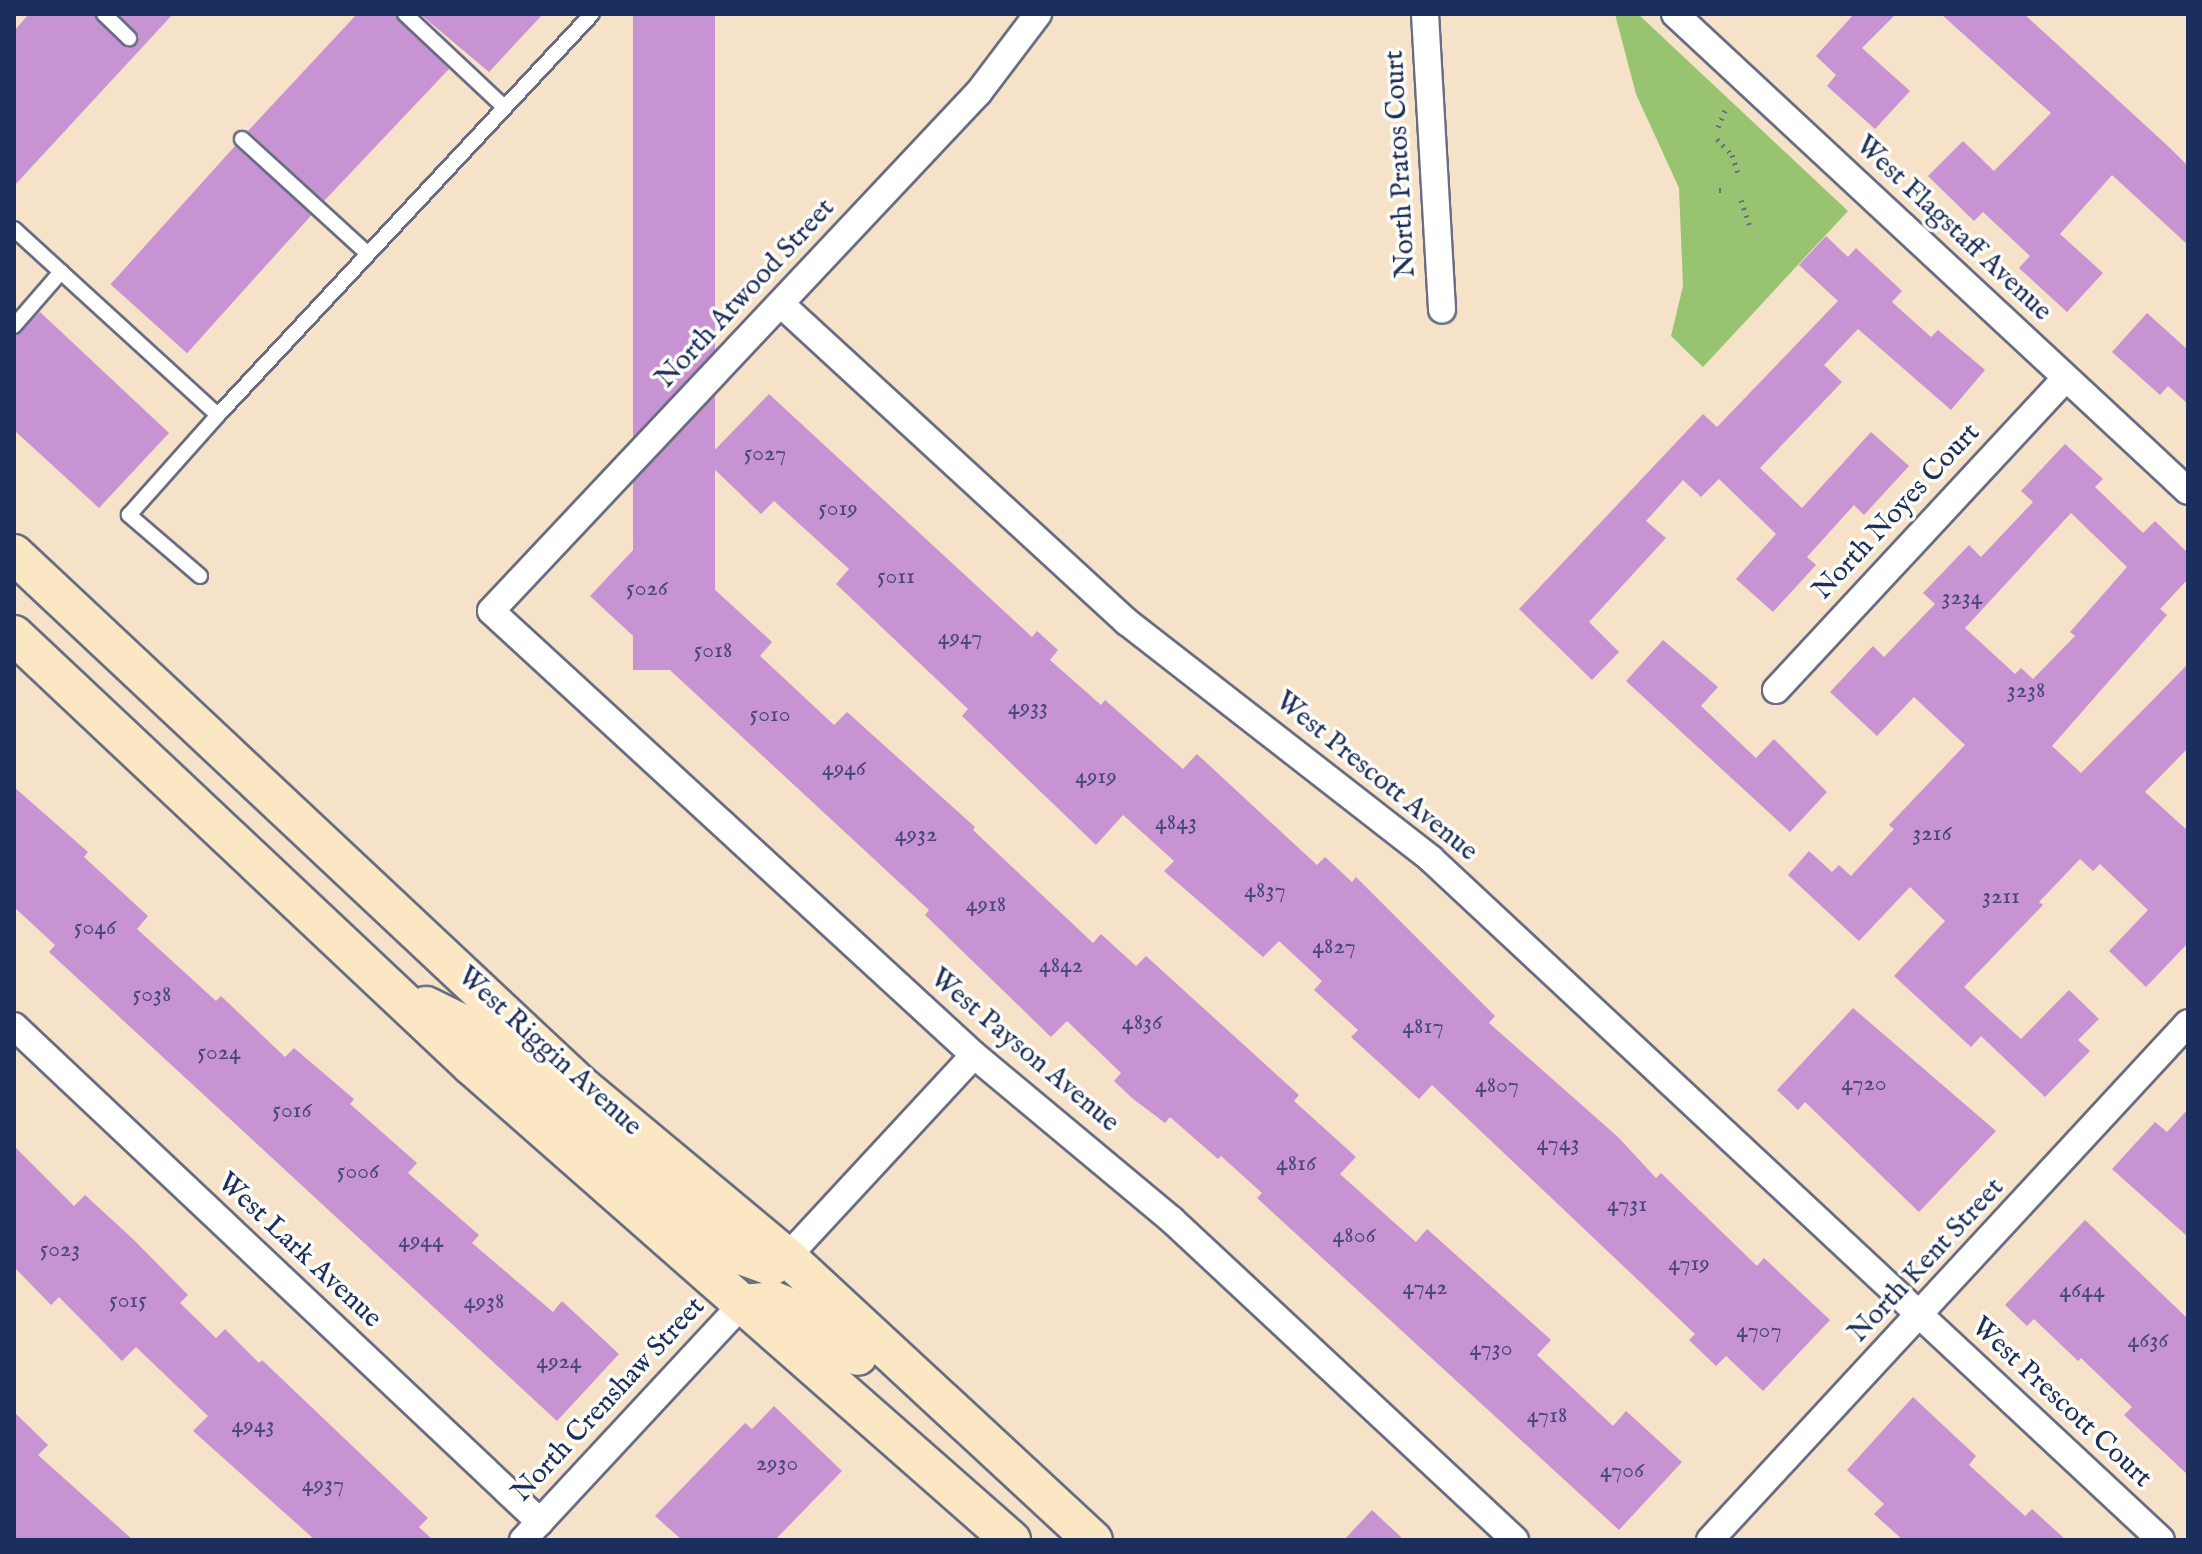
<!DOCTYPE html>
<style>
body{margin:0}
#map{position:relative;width:2202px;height:1554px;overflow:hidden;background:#f6e1c9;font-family:"IM FELL English",serif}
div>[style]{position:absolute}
.green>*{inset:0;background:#98c471}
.building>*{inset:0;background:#c893d2;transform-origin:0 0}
.path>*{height:5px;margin-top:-2.5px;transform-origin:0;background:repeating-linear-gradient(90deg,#686d83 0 2px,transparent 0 8px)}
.roads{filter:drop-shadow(2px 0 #686d83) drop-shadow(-2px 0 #686d83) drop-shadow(0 2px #686d83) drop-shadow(0 -2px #686d83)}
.lane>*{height:14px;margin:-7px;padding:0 7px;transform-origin:7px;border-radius:7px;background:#fff}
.street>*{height:26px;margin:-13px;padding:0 13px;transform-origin:13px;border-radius:13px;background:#fff}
.secondary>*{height:38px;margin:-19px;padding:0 19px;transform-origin:19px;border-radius:19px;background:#fbe7c3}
span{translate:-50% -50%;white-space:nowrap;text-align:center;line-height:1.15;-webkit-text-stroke:7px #fdfcf7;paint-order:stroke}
.number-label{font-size:24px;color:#46487b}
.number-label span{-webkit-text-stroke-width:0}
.street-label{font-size:28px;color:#1b2f5e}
.frame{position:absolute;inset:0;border:16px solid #1b2f5e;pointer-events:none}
</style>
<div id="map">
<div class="green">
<div style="clip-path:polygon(1615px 14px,1638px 14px,1848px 211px,1703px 367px,1671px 336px,1683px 286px,1679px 188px,1636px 94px)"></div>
</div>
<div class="building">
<div style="clip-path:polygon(29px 14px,94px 14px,127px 48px,137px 44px,139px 36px,118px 14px,173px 14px,14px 186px,14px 31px)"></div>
<div style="clip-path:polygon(357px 14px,395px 14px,449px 69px,324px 201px,248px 131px)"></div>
<div style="clip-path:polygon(420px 14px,543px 14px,489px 72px)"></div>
<div style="left:633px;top:14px;width:82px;height:656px"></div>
<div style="clip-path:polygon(1854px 14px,1896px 14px,1862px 48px,1910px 91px,1875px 129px,1827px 86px,1836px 75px,1816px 56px)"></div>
<div style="clip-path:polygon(1941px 14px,2024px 14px,2170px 148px,2188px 166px,2188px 245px,2112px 175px,2060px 234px,2103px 273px,2067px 312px,2019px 268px,2030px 256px,1983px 212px,1974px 221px,1928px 176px,1963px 141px,1994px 171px,2051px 113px)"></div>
<div style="left:235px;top:146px;width:103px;height:186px;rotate:42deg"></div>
<div style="clip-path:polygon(1826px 236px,1848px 257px,1856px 248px,1902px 291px,1892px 302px,1931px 337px,1938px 330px,1985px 370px,1951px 410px,1858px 329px,1824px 365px,1842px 382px,1760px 468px,1802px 508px,1871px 432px,1909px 466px,1864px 515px,1854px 505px,1807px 557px,1816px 565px,1773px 612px,1736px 579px,1776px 534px,1719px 479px,1701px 497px,1683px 480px,1646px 521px,1666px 538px,1589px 622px,1619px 652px,1592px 680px,1519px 609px,1703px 414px,1717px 427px,1838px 301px,1799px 265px)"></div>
<div style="clip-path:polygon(40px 312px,169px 433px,99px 508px,14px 430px,14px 336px)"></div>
<div style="clip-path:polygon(2147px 313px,2188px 350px,2188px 404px,2168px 386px,2160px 395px,2112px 352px)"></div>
<div style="clip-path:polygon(769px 394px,1032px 637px,1037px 631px,1058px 650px,1050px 660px,1101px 705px,1105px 700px,1183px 769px,1197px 754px,1317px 865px,1325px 857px,1352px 882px,1356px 877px,1495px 1016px,1489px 1023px,1618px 1137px,1656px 1178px,1661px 1173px,1757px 1266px,1764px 1258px,1830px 1320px,1763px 1391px,1726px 1356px,1716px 1366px,1689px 1340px,1695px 1334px,1432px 1085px,1419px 1099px,1351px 1037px,1358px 1030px,1314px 990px,1322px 981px,1279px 941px,1263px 957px,1164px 871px,1174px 861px,1123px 815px,1096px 845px,962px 716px,968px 709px,836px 584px,849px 569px,774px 501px,761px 514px,705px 460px)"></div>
<div style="clip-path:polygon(evenodd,2065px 444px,2103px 479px,2095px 487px,2143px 533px,2155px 521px,2188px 553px,2188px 579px,2160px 609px,2167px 615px,2052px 746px,2081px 773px,2188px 664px,2188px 748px,2145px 792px,2188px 831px,2188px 943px,2146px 987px,2109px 951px,2148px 910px,2100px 864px,2093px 871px,2080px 859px,2039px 902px,2043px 905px,1964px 987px,2021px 1039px,2069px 990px,2099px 1019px,2078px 1040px,2090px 1051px,2045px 1097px,1981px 1036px,1971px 1047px,1894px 976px,1945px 921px,1910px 887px,1859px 941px,1788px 875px,1809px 851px,1832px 872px,1839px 865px,1851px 876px,1894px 829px,1889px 825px,1965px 745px,1914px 697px,1877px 736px,1830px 692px,1873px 646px,1884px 657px,1935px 604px,1923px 593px,1969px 545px,1981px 557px,2033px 502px,2021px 491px,2065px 444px,2071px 513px,2127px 567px,2070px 632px,2075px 636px,2033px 679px,2021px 668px,2015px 674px,1965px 628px,2071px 513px)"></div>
<div style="clip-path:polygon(651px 531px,772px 642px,760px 656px,834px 725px,847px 712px,975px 827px,973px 830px,1093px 943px,1101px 934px,1136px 966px,1146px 956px,1299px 1095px,1294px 1101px,1356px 1157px,1340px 1174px,1416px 1242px,1427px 1229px,1551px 1340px,1537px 1355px,1613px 1426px,1626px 1411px,1682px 1462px,1619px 1530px,1257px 1198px,1262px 1193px,1221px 1156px,1218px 1159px,1170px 1117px,1165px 1123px,1132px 1098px,1114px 1081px,1121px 1073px,1067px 1021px,1051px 1037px,925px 915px,929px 910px,590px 596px)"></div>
<div style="clip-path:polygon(1663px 640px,1718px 687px,1701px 706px,1756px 758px,1774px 739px,1827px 792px,1790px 832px,1626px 681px)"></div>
<div style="clip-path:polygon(14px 787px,88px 852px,84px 857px,148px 916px,137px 929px,216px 1001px,221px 996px,285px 1057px,294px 1048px,354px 1099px,350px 1104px,417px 1163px,408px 1173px,479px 1235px,472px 1243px,553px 1312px,562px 1301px,619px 1354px,557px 1421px,49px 952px,55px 945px,14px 907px)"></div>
<div style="clip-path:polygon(1853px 1008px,1996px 1131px,1919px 1212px,1805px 1102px,1798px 1110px,1777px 1090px)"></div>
<div style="clip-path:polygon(2188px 1109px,2188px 1237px,2112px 1169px,2155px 1122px,2167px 1132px)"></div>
<div style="clip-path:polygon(14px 1146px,74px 1206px,85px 1195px,134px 1240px,188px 1295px,180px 1303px,216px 1338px,225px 1329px,259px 1363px,262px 1360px,428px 1518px,419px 1527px,433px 1540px,315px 1540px,193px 1431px,208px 1416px,136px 1347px,122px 1361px,59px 1297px,51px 1305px,14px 1267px)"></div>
<div style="clip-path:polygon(2085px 1220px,2188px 1319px,2188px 1475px,2124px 1415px,2132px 1407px,2081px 1358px,2078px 1361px,2034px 1319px,2027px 1326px,2005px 1305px)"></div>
<div style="clip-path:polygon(1913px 1397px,1976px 1456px,1969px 1465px,2025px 1516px,2032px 1509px,2066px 1540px,1903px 1540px,1874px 1514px,1884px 1504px,1847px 1470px)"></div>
<div style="clip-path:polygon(774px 1406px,842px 1471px,775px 1540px,682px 1540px,655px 1516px,745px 1423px,752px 1429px)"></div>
<div style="clip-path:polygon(14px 1412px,48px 1445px,38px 1455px,133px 1540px,14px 1540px)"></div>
<div style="clip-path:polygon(1372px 1510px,1404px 1540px,1344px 1540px)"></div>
</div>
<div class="path">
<div style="left:1718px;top:127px;width:23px;rotate:-67deg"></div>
<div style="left:1717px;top:139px;width:22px;rotate:47deg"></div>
<div style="left:1732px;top:155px;width:23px;rotate:72deg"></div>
<div style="left:1719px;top:190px;width:7px"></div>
<div style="left:1741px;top:200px;width:28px;rotate:71deg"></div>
</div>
<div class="roads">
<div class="lane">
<div style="left:104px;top:14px;width:35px;rotate:44deg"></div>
<div style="left:405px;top:14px;width:136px;rotate:43.2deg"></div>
<div style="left:242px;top:139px;width:169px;rotate:42.4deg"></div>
<div style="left:14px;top:229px;width:276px;rotate:42.4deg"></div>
<div style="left:218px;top:415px;width:548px;rotate:-47deg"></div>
<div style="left:14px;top:326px;width:72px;rotate:-49deg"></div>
<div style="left:200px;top:576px;width:94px;rotate:-139.3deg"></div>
<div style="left:129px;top:515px;width:134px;rotate:-48.3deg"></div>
</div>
<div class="street">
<div style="left:1038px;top:14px;width:98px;rotate:127.1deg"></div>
<div style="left:979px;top:92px;width:712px;rotate:133.24deg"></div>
<div style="left:491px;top:611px;width:656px;rotate:42.59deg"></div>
<div style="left:974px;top:1055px;width:258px;rotate:39.8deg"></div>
<div style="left:1172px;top:1220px;width:469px;rotate:43deg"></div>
<div style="left:1425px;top:14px;width:296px;rotate:86.7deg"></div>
<div style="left:1675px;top:14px;width:700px;rotate:42.92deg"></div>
<div style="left:781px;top:304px;width:470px;rotate:42.6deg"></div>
<div style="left:1127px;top:622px;width:385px;rotate:37.9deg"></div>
<div style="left:1431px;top:859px;width:998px;rotate:43.01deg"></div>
<div style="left:1776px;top:690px;width:426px;rotate:-47.1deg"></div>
<div style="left:14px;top:1026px;width:723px;rotate:43.32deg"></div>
<div style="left:787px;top:1257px;width:275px;rotate:-47.2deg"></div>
<div style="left:523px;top:1540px;width:322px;rotate:-47.1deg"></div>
<div style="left:1710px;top:1540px;width:704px;rotate:-47.24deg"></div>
</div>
<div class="secondary">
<div style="left:14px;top:554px;width:775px;rotate:43.17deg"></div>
<div style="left:579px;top:1084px;width:271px;rotate:39.8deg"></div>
<div style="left:787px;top:1257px;width:417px;rotate:42.8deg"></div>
<div style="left:14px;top:635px;width:629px;rotate:43.26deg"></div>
<div style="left:472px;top:1066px;width:718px;rotate:41.33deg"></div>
<div style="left:426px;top:1006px;width:55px;rotate:26.1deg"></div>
<div style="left:475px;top:1030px;width:293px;rotate:41.1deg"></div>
<div style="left:696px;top:1223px;width:57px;rotate:35.1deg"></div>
<div style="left:743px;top:1256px;width:30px;rotate:20deg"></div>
<div style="left:771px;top:1266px;width:18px;rotate:-29deg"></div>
<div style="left:742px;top:1304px;width:32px;rotate:-5deg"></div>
<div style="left:774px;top:1301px;width:36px;rotate:23deg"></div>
<div style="left:807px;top:1315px;width:65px;rotate:38.8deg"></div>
</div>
</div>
<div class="number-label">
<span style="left:765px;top:454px">5027</span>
<span style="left:838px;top:509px">5019</span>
<span style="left:896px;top:577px">5011</span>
<span style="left:647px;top:589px">5026</span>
<span style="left:1962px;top:598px">3234</span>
<span style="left:960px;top:638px">4947</span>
<span style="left:713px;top:651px">5018</span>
<span style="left:2026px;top:691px">3238</span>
<span style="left:1028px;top:708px">4933</span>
<span style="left:770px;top:715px">5010</span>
<span style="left:844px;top:769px">4946</span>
<span style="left:1096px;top:777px">4919</span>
<span style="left:1176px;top:823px">4843</span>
<span style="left:1932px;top:834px">3216</span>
<span style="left:916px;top:835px">4932</span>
<span style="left:1265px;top:891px">4837</span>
<span style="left:2001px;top:897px">3211</span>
<span style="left:986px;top:905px">4918</span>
<span style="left:95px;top:928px">5046</span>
<span style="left:1334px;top:947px">4827</span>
<span style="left:1061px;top:966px">4842</span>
<span style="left:152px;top:995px">5038</span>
<span style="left:1142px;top:1023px">4836</span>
<span style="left:1423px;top:1027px">4817</span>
<span style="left:219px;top:1053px">5024</span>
<span style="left:1864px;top:1084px">4720</span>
<span style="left:1497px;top:1086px">4807</span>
<span style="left:292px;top:1111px">5016</span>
<span style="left:1558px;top:1144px">4743</span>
<span style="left:1296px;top:1164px">4816</span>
<span style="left:358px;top:1172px">5006</span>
<span style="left:1627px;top:1205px">4731</span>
<span style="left:1354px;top:1236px">4806</span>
<span style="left:421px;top:1241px">4944</span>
<span style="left:60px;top:1250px">5023</span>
<span style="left:1689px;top:1264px">4719</span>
<span style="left:1425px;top:1288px">4742</span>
<span style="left:2082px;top:1291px">4644</span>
<span style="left:128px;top:1301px">5015</span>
<span style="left:484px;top:1302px">4938</span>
<span style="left:1759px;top:1331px">4707</span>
<span style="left:2148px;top:1341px">4636</span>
<span style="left:1491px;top:1349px">4730</span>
<span style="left:559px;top:1362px">4924</span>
<span style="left:1547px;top:1416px">4718</span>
<span style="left:253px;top:1426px">4943</span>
<span style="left:777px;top:1464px">2930</span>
<span style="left:1622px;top:1471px">4706</span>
<span style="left:323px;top:1485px">4937</span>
</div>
<div class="street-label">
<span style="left:1401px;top:164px;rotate:-93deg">North Pratos Court</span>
<span style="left:1953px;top:229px;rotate:43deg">West Flagstaff Avenue</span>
<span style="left:746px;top:294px;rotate:-47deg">North Atwood Street</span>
<span style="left:1897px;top:512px;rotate:-47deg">North Noyes Court</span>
<span style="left:1376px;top:777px;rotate:39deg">West Prescott Avenue</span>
<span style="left:1024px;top:1051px;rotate:40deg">West Payson Avenue</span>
<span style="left:549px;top:1052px;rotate:42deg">West Riggin Avenue</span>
<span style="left:299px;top:1251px;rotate:43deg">West Lark Avenue</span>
<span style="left:1927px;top:1261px;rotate:-47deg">North Kent Street</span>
<span style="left:609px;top:1400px;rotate:-47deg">North Crenshaw Street</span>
<span style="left:2061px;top:1403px;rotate:43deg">West Prescott Court</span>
</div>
<div class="frame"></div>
</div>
